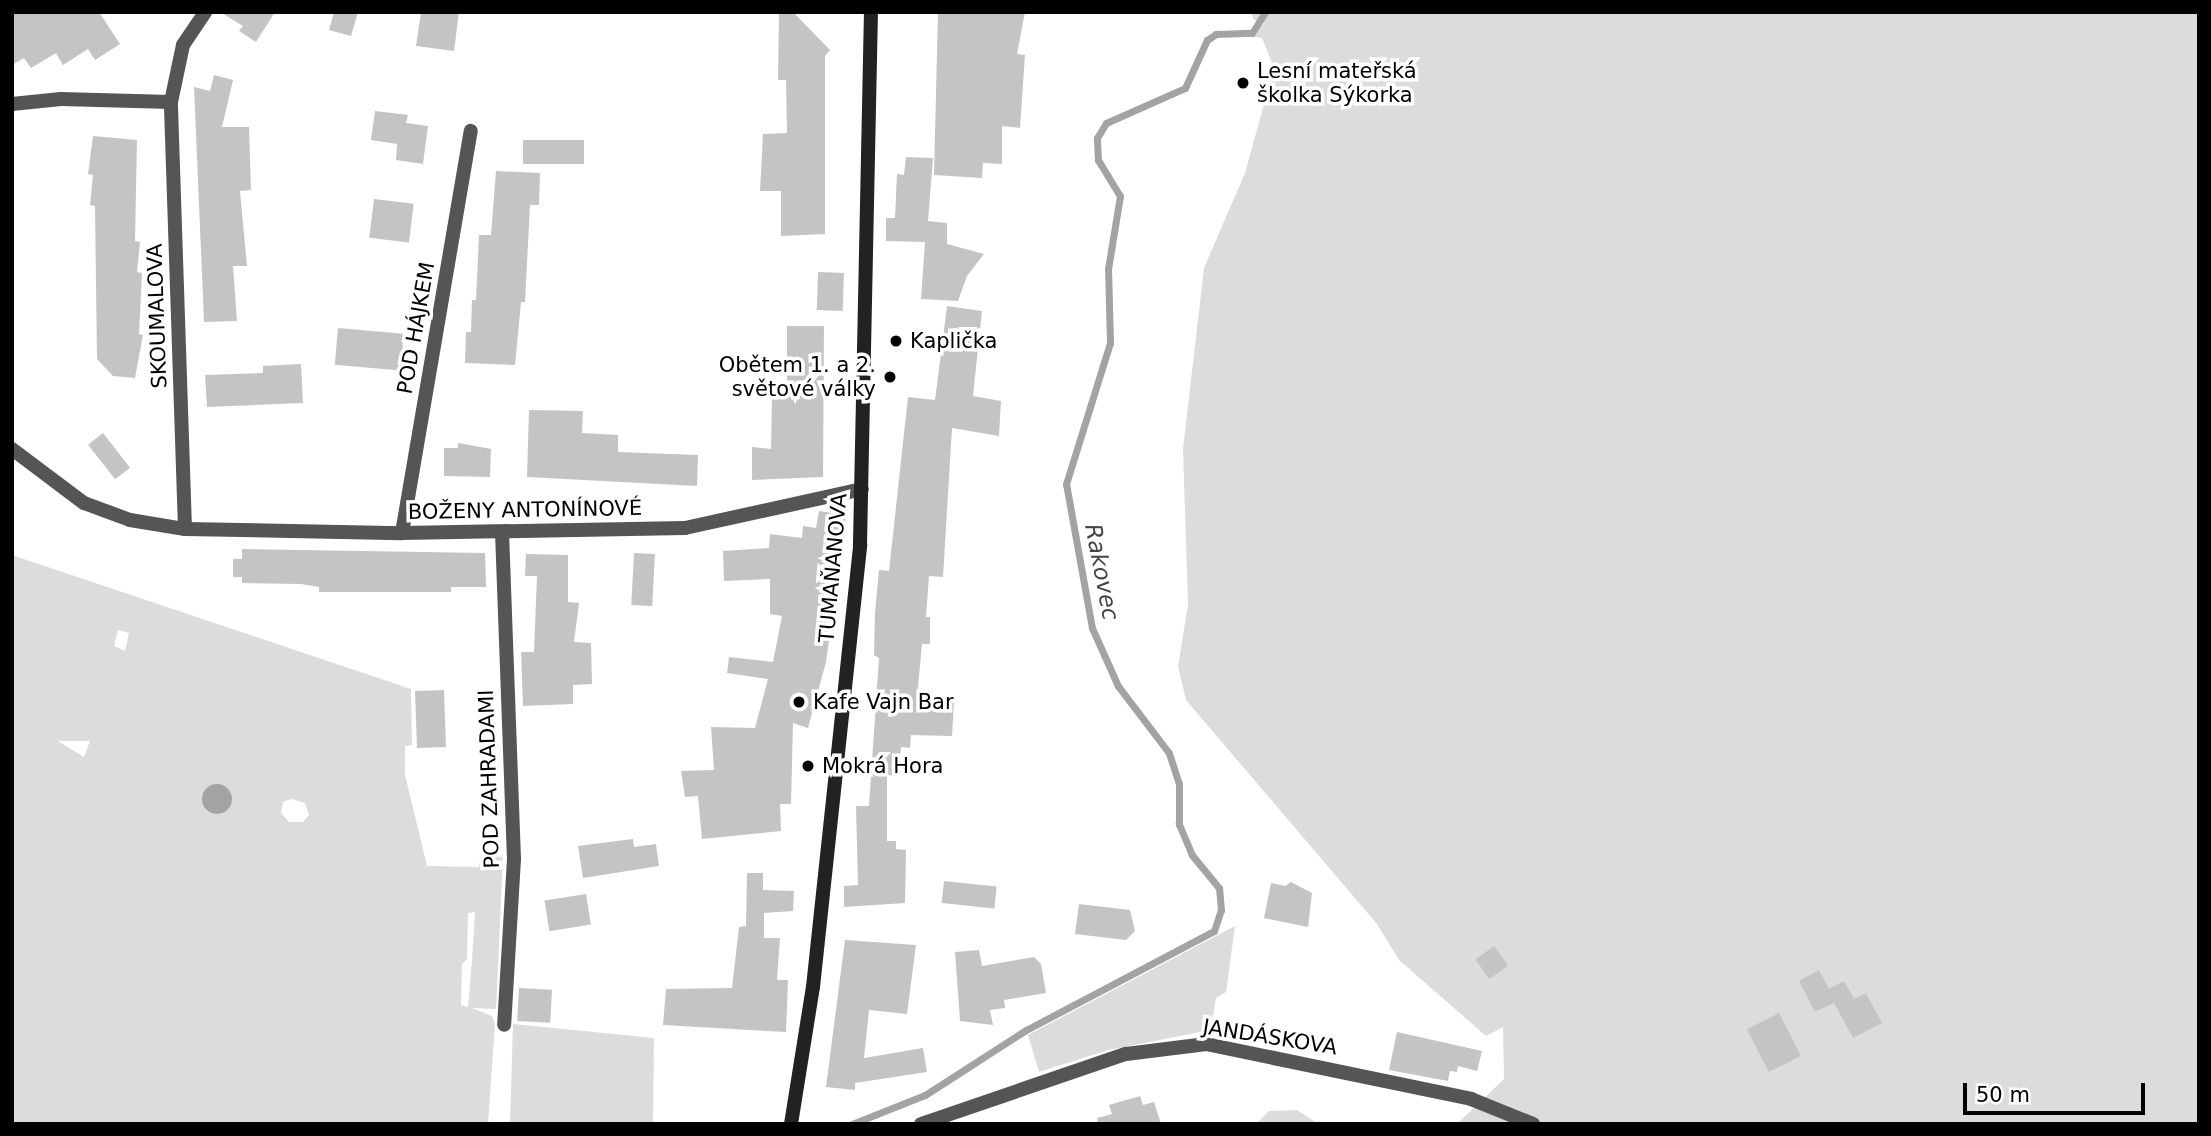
<!DOCTYPE html>
<meta charset="utf-8">
<style>
body{margin:0}
#map{position:relative;width:2211px;height:1136px;overflow:hidden;background:#fff;font-family:"DejaVu Sans",sans-serif}
div>[style]{position:absolute}
.green>*{inset:0;background:#dcdcdc}
.water>*{inset:0;background:#a3a3a3}
.round{border-radius:50%}
.stream>*{height:7px;margin:-3.5px;padding:0 3.5px;transform-origin:3.5px;border-radius:3.5px;background:#a3a3a3}
.building>*{inset:0;background:#c4c4c4;transform-origin:0 0}
.street>*{height:14px;margin:-7px;padding:0 7px;transform-origin:7px;border-radius:7px;background:#555}
.secondary>*{height:14px;margin:-7px;padding:0 7px;transform-origin:7px;border-radius:7px;background:#222}
.dots>*{width:19px;height:19px;translate:-50% -50%;box-sizing:border-box;border:4px solid #fff;border-radius:50%}
span{translate:-50% -50%;white-space:nowrap;text-align:center;line-height:1.15;-webkit-text-stroke:7px #fff;paint-order:stroke}
.poi-label{font-size:21px;color:#000}
.left{translate:0 -50%;text-align:left}
.right{translate:-100% -50%;text-align:right}
.street-label{font-size:21px;color:#000}
.water-label{font-size:23px;color:#444;font-style:italic}
.frame{position:absolute;inset:0;border:14px solid #000;pointer-events:none}
.scale{position:absolute;left:1963px;top:1083px;width:182px;height:32px;box-sizing:border-box;border:4px solid #000;border-top:0;padding-left:9px;font-size:21px;line-height:24px;white-space:nowrap;color:#000;-webkit-text-stroke:5px #fff;paint-order:stroke}
</style>
<div id="map">
<div class="green">
<div style="clip-path:polygon(1251px 12px,2199px 12px,2199px 1124px,1459px 1122px,1504px 1079px,1503px 1027px,1486px 1036px,1399px 960px,1377px 924px,1186px 700px,1178px 666px,1188px 605px,1183px 449px,1204px 268px,1245px 173px,1274px 68px,1262px 38px,1254px 37px,1264px 23px,1254px 20px)"></div>
<div style="clip-path:polygon(evenodd,12px 555px,411px 689px,412px 745px,405px 746px,405px 775px,427px 866px,479px 867px,481px 855px,503px 857px,496px 1009px,472px 1008px,492px 1016px,495px 1024px,488px 1124px,12px 1124px,12px 555px,118px 630px,129px 633px,125px 651px,114px 646px,118px 630px,12px 555px,58px 741px,90px 741px,84px 757px,58px 741px,12px 555px,291px 799px,305px 803px,309px 815px,303px 822px,289px 822px,281px 813px,283px 802px,291px 799px,12px 555px,475px 912px,472px 960px,468px 1007px,461px 1005px,462px 964px,467px 959px,468px 913px,475px 912px)"></div>
<div style="clip-path:polygon(1235px 926px,1226px 992px,1216px 998px,1211px 1030px,1108px 1050px,1039px 1072px,1028px 1035px)"></div>
<div style="clip-path:polygon(513px 1024px,654px 1038px,653px 1124px,510px 1124px)"></div>
<div style="clip-path:polygon(1297px 1110px,1318px 1124px,1256px 1124px,1269px 1111px)"></div>
</div>
<div class="water">
<div class="round" style="left:202px;top:784px;width:30px;height:30px"></div>
</div>
<div class="stream">
<div style="left:852px;top:1124px;width:79px;rotate:-21.7deg"></div>
<div style="left:925px;top:1095px;width:120px;rotate:-32.8deg"></div>
<div style="left:1026px;top:1030px;width:212px;rotate:-27.8deg"></div>
<div style="left:1214px;top:931px;width:22px;rotate:-72deg"></div>
<div style="left:1221px;top:910px;width:22px;rotate:-95deg"></div>
<div style="left:1219px;top:888px;width:43px;rotate:-129.3deg"></div>
<div style="left:1192px;top:855px;width:34px;rotate:-113deg"></div>
<div style="left:1179px;top:824px;width:40px;rotate:-90deg"></div>
<div style="left:1179px;top:784px;width:33px;rotate:-108deg"></div>
<div style="left:1169px;top:753px;width:84px;rotate:-127.3deg"></div>
<div style="left:1118px;top:686px;width:64px;rotate:-114.1deg"></div>
<div style="left:1092px;top:628px;width:146px;rotate:-100.2deg"></div>
<div style="left:1066px;top:484px;width:148px;rotate:-72.7deg"></div>
<div style="left:1110px;top:343px;width:74px;rotate:-91.5deg"></div>
<div style="left:1108px;top:269px;width:74px;rotate:-80.7deg"></div>
<div style="left:1120px;top:196px;width:42px;rotate:-121.4deg"></div>
<div style="left:1098px;top:160px;width:22px;rotate:-93deg"></div>
<div style="left:1097px;top:138px;width:17px;rotate:-59deg"></div>
<div style="left:1106px;top:123px;width:86px;rotate:-23.9deg"></div>
<div style="left:1185px;top:88px;width:53px;rotate:-65.4deg"></div>
<div style="left:1207px;top:40px;width:11px;rotate:-34deg"></div>
<div style="left:1216px;top:34px;width:36px;rotate:-2deg"></div>
<div style="left:1252px;top:33px;width:25px;rotate:-58deg"></div>
</div>
<div class="building">
<div style="clip-path:polygon(12px 12px,99px 12px,120px 44px,95px 60px,88px 49px,63px 65px,56px 53px,31px 68px,24px 58px,12px 65px)"></div>
<div style="clip-path:polygon(220px 12px,275px 12px,256px 42px,239px 31px,243px 26px)"></div>
<div style="clip-path:polygon(334px 12px,358px 12px,351px 36px,329px 30px)"></div>
<div style="clip-path:polygon(421px 12px,459px 12px,454px 51px,416px 46px)"></div>
<div style="clip-path:polygon(779px 12px,793px 12px,830px 50px,825px 56px,825px 234px,781px 236px,781px 191px,760px 191px,763px 134px,787px 133px,786px 80px,778px 80px)"></div>
<div style="clip-path:polygon(938px 12px,1025px 12px,1017px 54px,1025px 55px,1020px 128px,1002px 126px,1002px 164px,983px 163px,982px 178px,934px 175px)"></div>
<div style="clip-path:polygon(214px 75px,233px 80px,222px 127px,249px 127px,251px 190px,240px 191px,247px 266px,233px 266px,237px 321px,204px 322px,194px 87px,210px 91px)"></div>
<div style="clip-path:polygon(375px 111px,408px 115px,406px 123px,428px 126px,423px 164px,396px 160px,397px 144px,371px 140px)"></div>
<div style="clip-path:polygon(93px 136px,137px 140px,135px 241px,140px 242px,137px 272px,142px 273px,139px 334px,143px 335px,135px 378px,113px 376px,97px 359px,95px 206px,90px 205px,93px 175px,88px 174px)"></div>
<div style="left:523px;top:140px;width:61px;height:24px"></div>
<div style="clip-path:polygon(906px 157px,933px 158px,928px 221px,947px 223px,947px 244px,984px 254px,967px 276px,958px 301px,921px 299px,925px 242px,886px 241px,886px 218px,895px 218px,897px 174px,904px 175px)"></div>
<div style="clip-path:polygon(496px 171px,540px 173px,539px 205px,530px 205px,525px 302px,521px 302px,515px 365px,465px 363px,466px 332px,471px 332px,472px 300px,476px 300px,479px 235px,491px 235px)"></div>
<div style="left:374px;top:199px;width:40px;height:39px;rotate:7deg"></div>
<div style="left:818px;top:272px;width:26px;height:38px;rotate:2deg"></div>
<div style="clip-path:polygon(947px 306px,982px 311px,973px 396px,1001px 401px,999px 436px,952px 428px,943px 577px,929px 576px,926px 617px,930px 617px,930px 644px,922px 644px,917px 698px,954px 702px,952px 736px,911px 735px,910px 748px,901px 747px,899px 776px,887px 775px,887px 841px,896px 841px,896px 849px,906px 850px,905px 903px,844px 907px,844px 886px,858px 885px,856px 806px,869px 806px,879px 658px,874px 655px,875px 612px,879px 570px,889px 571px,908px 397px,935px 400px)"></div>
<div style="clip-path:polygon(787px 326px,824px 326px,823px 477px,752px 480px,752px 447px,771px 449px,772px 396px,780px 396px,780px 382px,787px 382px)"></div>
<div style="left:338px;top:328px;width:66px;height:37px;rotate:5deg"></div>
<div style="clip-path:polygon(301px 364px,303px 403px,207px 407px,205px 375px,263px 373px,263px 366px)"></div>
<div style="clip-path:polygon(529px 410px,583px 411px,582px 433px,618px 435px,618px 452px,698px 455px,697px 486px,527px 477px)"></div>
<div style="left:103px;top:433px;width:44px;height:19px;rotate:52deg"></div>
<div style="clip-path:polygon(458px 443px,491px 449px,490px 477px,444px 476px,444px 448px,458px 448px)"></div>
<div style="clip-path:polygon(819px 511px,846px 515px,826px 662px,808px 728px,793px 723px,791px 804px,780px 804px,781px 831px,702px 839px,698px 796px,685px 797px,681px 771px,714px 770px,711px 727px,755px 728px,768px 679px,727px 673px,729px 657px,773px 662px,782px 616px,770px 614px,770px 579px,724px 581px,723px 551px,769px 548px,770px 534px,802px 538px,803px 526px,816px 528px)"></div>
<div style="clip-path:polygon(242px 549px,485px 553px,486px 587px,451px 587px,451px 592px,319px 592px,319px 587px,301px 584px,242px 583px,242px 577px,233px 577px,233px 559px,242px 559px)"></div>
<div style="left:634px;top:553px;width:21px;height:52px;rotate:3deg"></div>
<div style="clip-path:polygon(526px 554px,568px 555px,568px 602px,579px 603px,574px 642px,591px 643px,592px 684px,573px 685px,573px 704px,523px 706px,521px 652px,534px 652px,537px 576px,525px 576px)"></div>
<div style="left:444px;top:690px;width:57px;height:29px;rotate:88deg"></div>
<div style="clip-path:polygon(633px 839px,634px 847px,656px 844px,659px 866px,583px 878px,578px 846px)"></div>
<div style="clip-path:polygon(747px 873px,763px 873px,763px 890px,794px 891px,793px 911px,764px 913px,764px 938px,780px 938px,777px 980px,788px 980px,786px 1032px,663px 1025px,666px 989px,732px 988px,739px 927px,746px 926px)"></div>
<div style="left:944px;top:881px;width:53px;height:22px;rotate:6deg"></div>
<div style="clip-path:polygon(1291px 882px,1312px 893px,1308px 927px,1264px 918px,1271px 883px,1285px 886px)"></div>
<div style="left:586px;top:894px;width:31px;height:42px;rotate:81deg"></div>
<div style="clip-path:polygon(1079px 904px,1130px 910px,1135px 931px,1126px 940px,1075px 934px)"></div>
<div style="clip-path:polygon(845px 940px,916px 945px,907px 1014px,869px 1010px,864px 1058px,923px 1048px,927px 1072px,855px 1083px,855px 1090px,826px 1087px)"></div>
<div style="left:1494px;top:946px;width:24px;height:23px;rotate:54deg"></div>
<div style="clip-path:polygon(979px 950px,982px 966px,1034px 957px,1041px 964px,1046px 993px,1004px 1000px,1005px 1008px,990px 1010px,993px 1025px,960px 1021px,955px 952px)"></div>
<div style="clip-path:polygon(1819px 970px,1829px 989px,1844px 981px,1854px 999px,1866px 993px,1882px 1023px,1853px 1038px,1834px 1003px,1815px 1012px,1799px 981px)"></div>
<div style="left:519px;top:988px;width:33px;height:33px;rotate:3deg"></div>
<div style="left:1779px;top:1013px;width:48px;height:36px;rotate:63deg"></div>
<div style="clip-path:polygon(1397px 1032px,1482px 1051px,1477px 1071px,1458px 1066px,1457px 1072px,1450px 1071px,1448px 1081px,1389px 1070px)"></div>
<div style="clip-path:polygon(1140px 1096px,1143px 1105px,1154px 1102px,1161px 1124px,1098px 1124px,1097px 1118px,1112px 1114px,1109px 1105px)"></div>
</div>
<div class="street">
<div style="left:12px;top:104px;width:49px;rotate:-5.8deg"></div>
<div style="left:61px;top:99px;width:110px;rotate:1.6deg"></div>
<div style="left:12px;top:449px;width:90px;rotate:36.9deg"></div>
<div style="left:84px;top:503px;width:49px;rotate:20.3deg"></div>
<div style="left:130px;top:520px;width:56px;rotate:9.3deg"></div>
<div style="left:185px;top:529px;width:217px;rotate:1.1deg"></div>
<div style="left:402px;top:533px;width:283px;rotate:-1deg"></div>
<div style="left:685px;top:528px;width:181px;rotate:-12.4deg"></div>
<div style="left:185px;top:529px;width:427px;rotate:-91.9deg"></div>
<div style="left:171px;top:102px;width:58px;rotate:-78.1deg"></div>
<div style="left:183px;top:45px;width:40px;rotate:-56deg"></div>
<div style="left:502px;top:532px;width:327px;rotate:87.9deg"></div>
<div style="left:514px;top:859px;width:166px;rotate:93.4deg"></div>
<div style="left:402px;top:533px;width:408px;rotate:-80.3deg"></div>
<div style="left:921px;top:1124px;width:217px;rotate:-18.9deg"></div>
<div style="left:1126px;top:1054px;width:81px;rotate:-7.1deg"></div>
<div style="left:1206px;top:1044px;width:271px;rotate:11.7deg"></div>
<div style="left:1471px;top:1099px;width:67px;rotate:22deg"></div>
</div>
<div class="secondary">
<div style="left:791px;top:1124px;width:139px;rotate:-80.9deg"></div>
<div style="left:813px;top:987px;width:445px;rotate:-83.9deg"></div>
<div style="left:860px;top:544px;width:532px;rotate:-88.82deg"></div>
</div>
<div class="dots">
<div style="left:1243px;top:83px;background:#000"></div>
<div style="left:896px;top:341px;background:#000"></div>
<div style="left:890px;top:377px;background:#000"></div>
<div style="left:799px;top:702px;background:#000"></div>
<div style="left:808px;top:766px;background:#000"></div>
</div>
<div class="poi-label">
<span class="left" style="left:1257px;top:83px">Lesní mateřská<br>školka Sýkorka</span>
<span class="left" style="left:910px;top:341px">Kaplička</span>
<span class="right" style="left:876px;top:377px">Obětem 1. a 2.<br>světové války</span>
<span class="left" style="left:813px;top:702px">Kafe Vajn Bar</span>
<span class="left" style="left:822px;top:766px">Mokrá Hora</span>
</div>
<div class="street-label">
<span style="left:157px;top:316px;rotate:-92deg">SKOUMALOVA</span>
<span style="left:416px;top:328px;rotate:-80deg">POD HÁJKEM</span>
<span style="left:525px;top:510px;rotate:-1deg">BOŽENY ANTONÍNOVÉ</span>
<span style="left:833px;top:568px;rotate:-85deg">TUMAŇANOVA</span>
<span style="left:489px;top:779px;rotate:-92deg">POD ZAHRADAMI</span>
<span style="left:1270px;top:1037px;rotate:9deg">JANDÁSKOVA</span>
</div>
<div class="water-label">
<span style="left:1102px;top:572px;rotate:79deg">Rakovec</span>
</div>
<div class="frame"></div>
<div class="scale">50 m</div>
</div>
